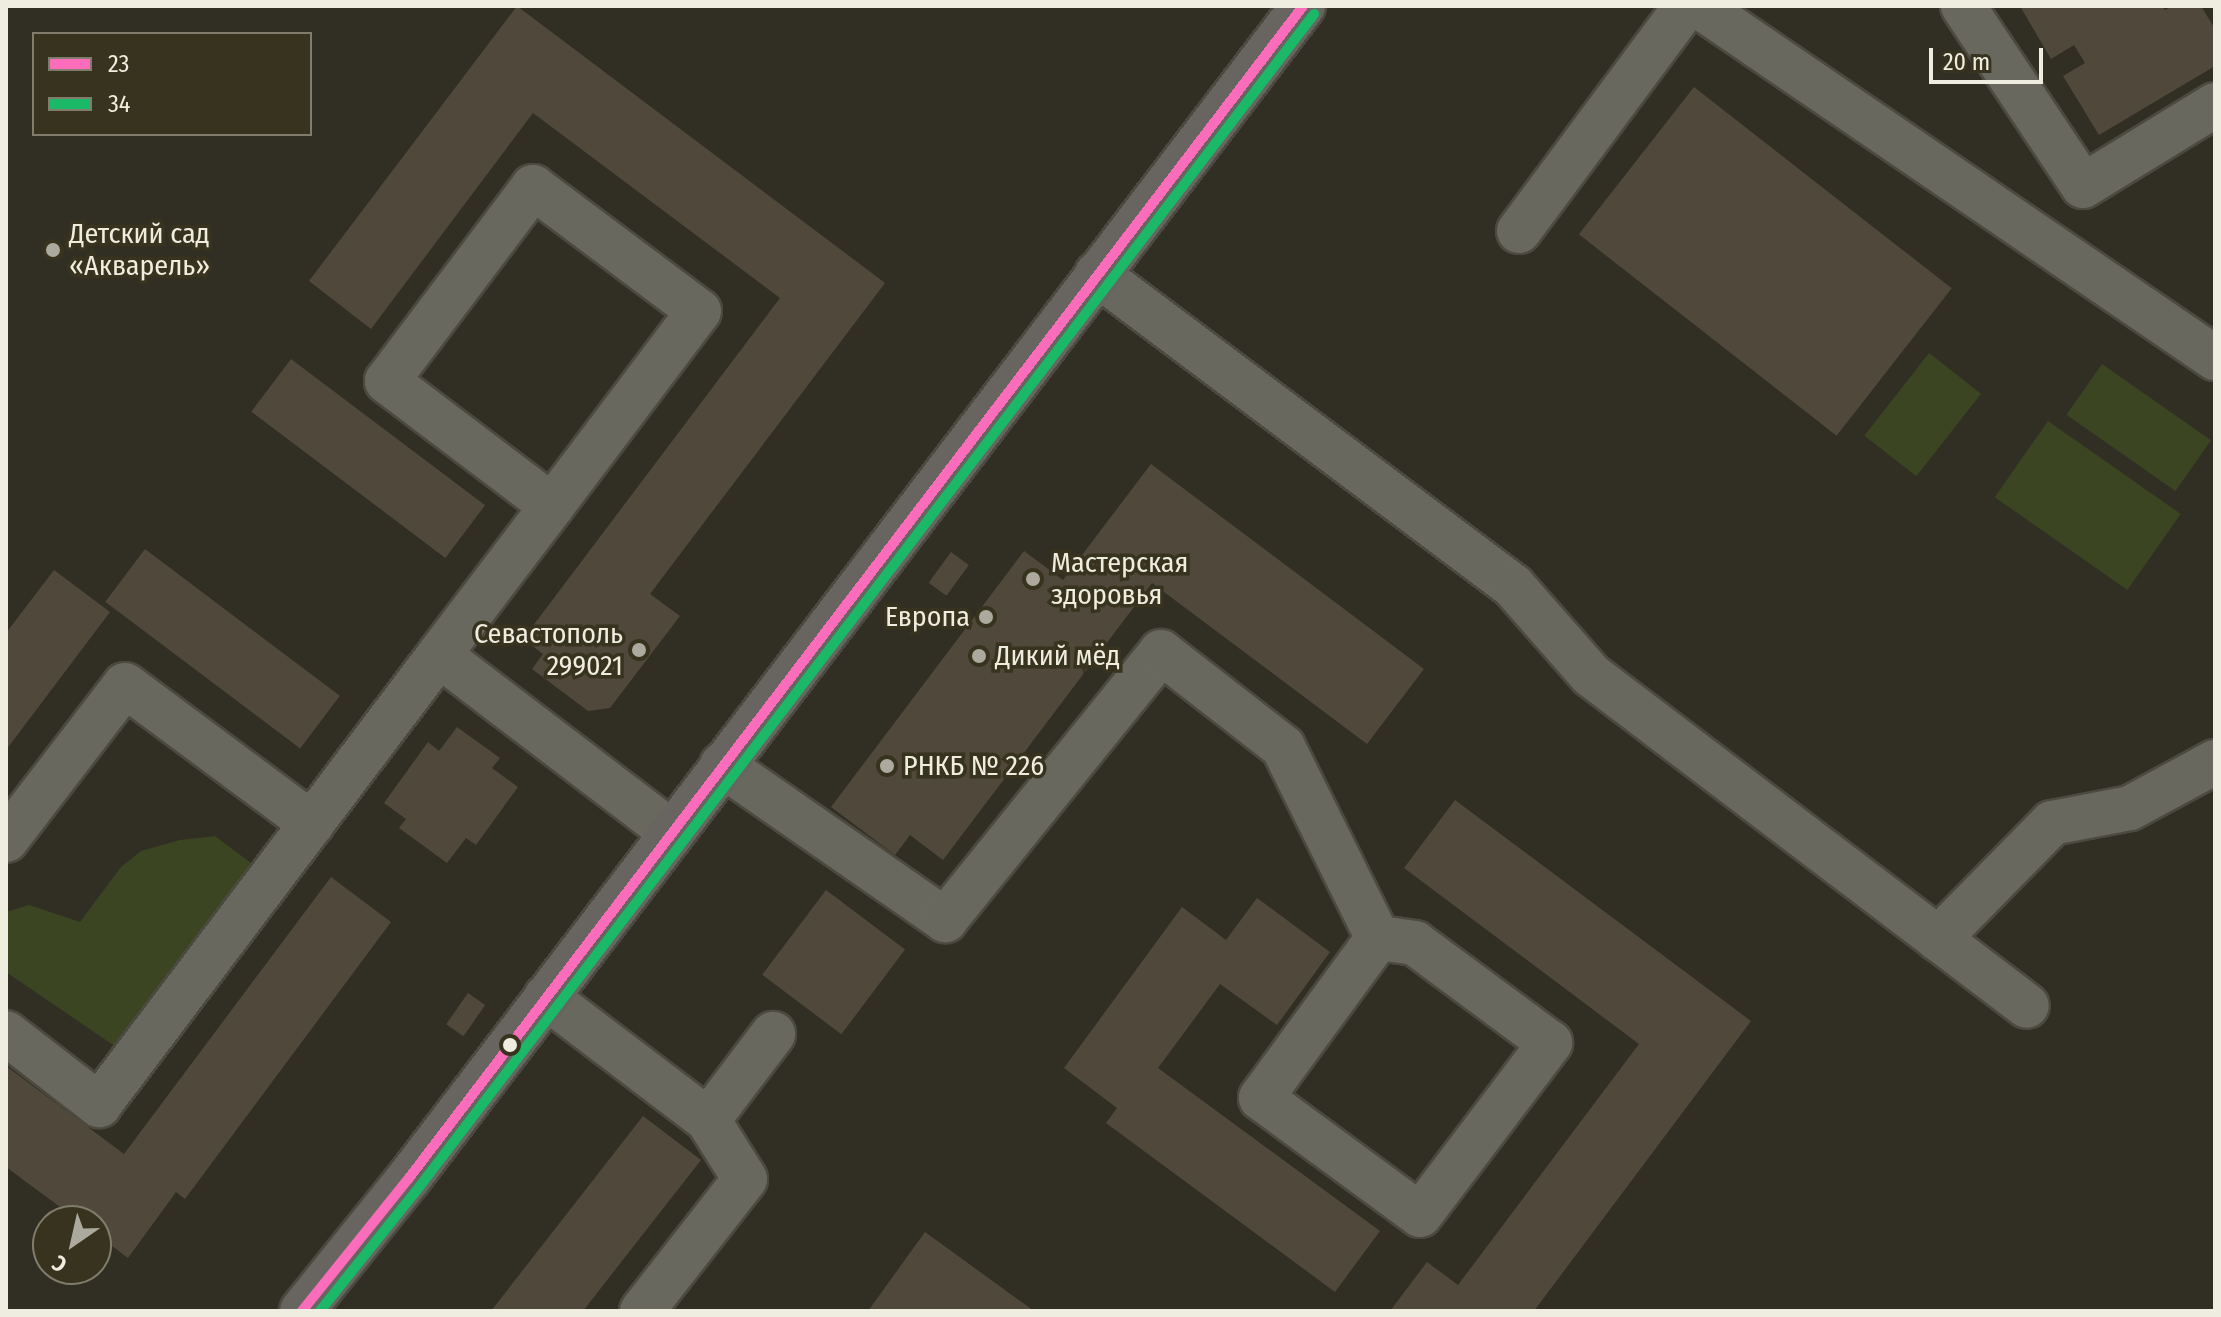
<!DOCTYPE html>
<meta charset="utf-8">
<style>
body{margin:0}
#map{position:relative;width:2221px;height:1317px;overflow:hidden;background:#312f24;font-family:"Fira Sans Condensed",sans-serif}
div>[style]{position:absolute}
.green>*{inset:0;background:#3b4521;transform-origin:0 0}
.building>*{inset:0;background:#50483b;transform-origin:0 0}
.roads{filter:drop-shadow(2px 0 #4c4a40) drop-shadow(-2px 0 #4c4a40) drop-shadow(0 2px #4c4a40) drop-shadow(0 -2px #4c4a40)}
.minor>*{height:44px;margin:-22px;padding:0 22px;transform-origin:22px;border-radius:22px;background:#69685f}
.major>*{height:44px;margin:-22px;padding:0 22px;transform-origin:22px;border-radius:22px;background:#686561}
.bus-1>*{height:10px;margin:-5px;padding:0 5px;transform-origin:5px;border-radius:5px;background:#fb6dba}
.bus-2>*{height:10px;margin:-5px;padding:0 5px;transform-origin:5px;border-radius:5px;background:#1ab867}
.dots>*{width:22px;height:22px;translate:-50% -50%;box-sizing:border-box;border:4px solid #37331e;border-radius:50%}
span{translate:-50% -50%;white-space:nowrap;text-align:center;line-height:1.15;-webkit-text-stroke:7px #37331e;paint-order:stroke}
.poi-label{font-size:28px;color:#efede0}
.left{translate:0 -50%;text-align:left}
.right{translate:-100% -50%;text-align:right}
.frame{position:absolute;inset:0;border:8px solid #efede0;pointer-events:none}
.legend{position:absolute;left:32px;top:32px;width:280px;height:104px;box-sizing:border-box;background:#37331e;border:2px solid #817d6c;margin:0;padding:10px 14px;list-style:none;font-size:24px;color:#efede0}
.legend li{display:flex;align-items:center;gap:16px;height:40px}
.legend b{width:40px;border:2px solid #817d6c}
.north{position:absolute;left:32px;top:1205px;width:80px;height:80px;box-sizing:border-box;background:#37331e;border:2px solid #817d6c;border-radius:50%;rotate:214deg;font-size:22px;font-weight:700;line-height:32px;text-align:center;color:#efede0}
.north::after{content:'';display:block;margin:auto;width:28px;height:36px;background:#acaa9e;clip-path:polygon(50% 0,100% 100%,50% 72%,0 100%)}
.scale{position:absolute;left:1929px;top:48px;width:114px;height:36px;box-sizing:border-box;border:4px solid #efede0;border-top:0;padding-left:10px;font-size:24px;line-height:28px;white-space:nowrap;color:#efede0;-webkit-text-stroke:6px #37331e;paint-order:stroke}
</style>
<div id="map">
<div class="green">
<div style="left:1929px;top:353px;width:66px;height:105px;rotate:38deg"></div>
<div style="left:2102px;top:364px;width:133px;height:62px;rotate:35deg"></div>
<div style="left:2048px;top:421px;width:162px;height:93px;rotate:35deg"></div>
<div style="clip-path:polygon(215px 836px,255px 866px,116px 1047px,6px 972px,6px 912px,29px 905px,80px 922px,121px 867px,141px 851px,180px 840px)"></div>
</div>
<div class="building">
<div style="clip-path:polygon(517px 6px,885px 283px,650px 594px,680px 616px,610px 708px,588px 711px,532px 669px,543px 654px,523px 639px,780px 298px,533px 113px,371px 329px,309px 281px)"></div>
<div style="clip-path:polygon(2020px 6px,2162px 6px,2165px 10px,2172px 6px,2201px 6px,2215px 29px,2215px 66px,2099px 135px,2063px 76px,2085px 63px,2074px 45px,2051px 59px)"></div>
<div style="left:1694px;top:87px;width:327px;height:187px;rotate:38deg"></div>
<div style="left:291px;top:359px;width:243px;height:66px;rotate:37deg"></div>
<div style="clip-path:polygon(1151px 464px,1424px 669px,1367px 744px,1152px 583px,943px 860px,910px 835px,895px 855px,831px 807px,1024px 551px,1063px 580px)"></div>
<div style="left:145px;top:549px;width:244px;height:66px;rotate:37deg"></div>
<div style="left:951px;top:552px;width:22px;height:38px;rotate:36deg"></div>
<div style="clip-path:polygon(54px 570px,110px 612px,6px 750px,6px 633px)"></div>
<div style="clip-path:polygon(457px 727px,500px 758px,492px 768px,518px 787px,476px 845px,466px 838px,447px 863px,399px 828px,406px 819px,384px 803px,428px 742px,439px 751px)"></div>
<div style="clip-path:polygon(1455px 800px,1751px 1021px,1534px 1311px,1390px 1311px,1427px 1262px,1458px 1285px,1639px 1044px,1404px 868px)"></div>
<div style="clip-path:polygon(331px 877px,391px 922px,185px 1199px,176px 1192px,128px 1258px,96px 1234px,96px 1221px,79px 1221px,6px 1167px,6px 1066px,124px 1154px)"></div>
<div style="left:826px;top:890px;width:99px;height:106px;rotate:37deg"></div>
<div style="clip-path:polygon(1257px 898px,1330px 952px,1277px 1025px,1220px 984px,1158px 1068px,1380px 1231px,1335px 1292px,1106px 1123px,1117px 1108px,1064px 1068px,1182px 907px,1226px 940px)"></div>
<div style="left:468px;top:993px;width:21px;height:38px;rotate:35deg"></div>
<div style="clip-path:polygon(643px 1116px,701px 1160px,583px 1311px,491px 1311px)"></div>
<div style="clip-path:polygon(925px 1232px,1034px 1311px,868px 1311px)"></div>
</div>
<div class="roads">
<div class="minor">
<div style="left:1699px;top:6px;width:625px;rotate:34.3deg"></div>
<div style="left:1963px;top:6px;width:216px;rotate:56.3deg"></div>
<div style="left:2083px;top:186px;width:155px;rotate:-31.5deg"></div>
<div style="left:1519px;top:231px;width:280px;rotate:-53.4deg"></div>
<div style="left:1097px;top:274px;width:520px;rotate:36.87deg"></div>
<div style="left:1513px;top:586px;width:118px;rotate:48.8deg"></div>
<div style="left:1591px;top:675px;width:547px;rotate:37.2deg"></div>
<div style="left:552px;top:506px;width:207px;rotate:-142.9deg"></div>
<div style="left:387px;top:381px;width:243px;rotate:-53deg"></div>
<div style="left:533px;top:187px;width:207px;rotate:36.8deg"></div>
<div style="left:699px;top:311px;width:244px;rotate:127deg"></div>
<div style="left:552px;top:506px;width:187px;rotate:127.2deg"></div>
<div style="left:439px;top:655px;width:292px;rotate:37.3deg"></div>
<div style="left:722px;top:765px;width:272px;rotate:34.8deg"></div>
<div style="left:945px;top:920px;width:344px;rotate:-51.1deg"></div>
<div style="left:1161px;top:652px;width:155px;rotate:37.9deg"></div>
<div style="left:1283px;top:747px;width:213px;rotate:63.6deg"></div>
<div style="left:1378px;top:938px;width:198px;rotate:126.2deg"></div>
<div style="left:1261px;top:1098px;width:197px;rotate:36.3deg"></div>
<div style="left:1420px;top:1215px;width:216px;rotate:-52.9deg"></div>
<div style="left:1550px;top:1043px;width:168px;rotate:-143.5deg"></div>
<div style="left:1415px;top:943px;width:37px;rotate:-172deg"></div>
<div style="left:6px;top:840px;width:195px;rotate:-52.5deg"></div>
<div style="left:125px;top:685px;width:233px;rotate:36.6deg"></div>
<div style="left:1938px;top:939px;width:163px;rotate:-45.5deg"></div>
<div style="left:2052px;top:823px;width:79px;rotate:-10.9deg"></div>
<div style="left:2130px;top:808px;width:97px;rotate:-28.4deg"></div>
<div style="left:546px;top:997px;width:203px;rotate:37.2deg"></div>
<div style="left:708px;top:1120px;width:108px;rotate:-52.9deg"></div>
<div style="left:6px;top:1033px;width:118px;rotate:37.7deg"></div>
<div style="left:99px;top:1105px;width:564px;rotate:-52.93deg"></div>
<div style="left:642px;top:1311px;width:167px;rotate:-52deg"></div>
<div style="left:745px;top:1179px;width:70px;rotate:-122.1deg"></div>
</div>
<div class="major">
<div style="left:302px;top:1311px;width:171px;rotate:-51.2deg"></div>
<div style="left:409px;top:1178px;width:1474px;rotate:-52.66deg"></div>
</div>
</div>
<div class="bus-1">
<div style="left:302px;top:1311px;width:171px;rotate:-51.2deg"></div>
<div style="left:409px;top:1178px;width:1474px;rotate:-52.66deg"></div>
</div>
<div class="bus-2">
<div style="left:320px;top:1311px;width:160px;rotate:-51.3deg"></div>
<div style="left:420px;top:1186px;width:1474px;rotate:-52.66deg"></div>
</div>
<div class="dots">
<div style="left:53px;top:250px;background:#acaa9e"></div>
<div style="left:1033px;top:579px;background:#acaa9e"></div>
<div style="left:986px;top:617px;background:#acaa9e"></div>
<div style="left:639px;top:650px;background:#acaa9e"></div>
<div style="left:979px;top:656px;background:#acaa9e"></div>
<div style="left:887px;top:766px;background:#acaa9e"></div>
<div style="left:510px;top:1045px;background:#efede0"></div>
</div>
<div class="poi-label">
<span class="left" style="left:69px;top:250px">Детский сад<br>«Акварель»</span>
<span class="left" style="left:1051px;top:579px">Мастерская<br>здоровья</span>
<span class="right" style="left:970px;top:617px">Европа</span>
<span class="right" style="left:623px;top:650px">Севастополь<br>299021</span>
<span class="left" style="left:995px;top:656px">Дикий мёд</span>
<span class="left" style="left:903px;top:766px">РНКБ № 226</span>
</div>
<div class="frame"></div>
<ul class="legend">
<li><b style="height:10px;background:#fb6dba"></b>23</li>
<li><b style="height:10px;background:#1ab867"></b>34</li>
</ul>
<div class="north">С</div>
<div class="scale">20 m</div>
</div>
